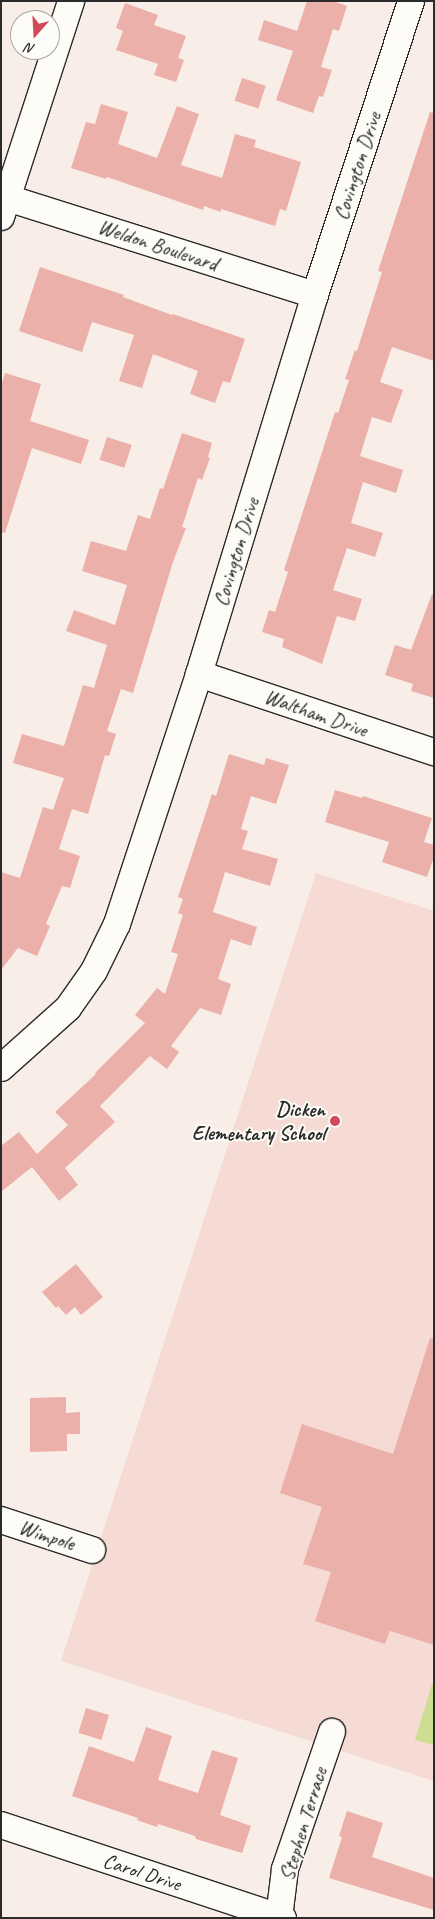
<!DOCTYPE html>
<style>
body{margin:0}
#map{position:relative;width:435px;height:1919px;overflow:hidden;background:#f9ede7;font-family:Caveat,sans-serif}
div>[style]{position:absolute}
.built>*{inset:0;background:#f5dbd4}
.green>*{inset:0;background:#cddd91}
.building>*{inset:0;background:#ebb0a9;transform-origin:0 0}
.roads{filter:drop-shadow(1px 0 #2b2b2b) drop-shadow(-1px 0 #2b2b2b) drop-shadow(0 1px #2b2b2b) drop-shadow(0 -1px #2b2b2b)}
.minor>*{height:26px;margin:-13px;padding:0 13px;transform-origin:13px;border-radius:13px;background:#fdfcf7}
.dots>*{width:14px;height:14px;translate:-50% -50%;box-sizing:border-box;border:2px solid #fdfcf7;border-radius:50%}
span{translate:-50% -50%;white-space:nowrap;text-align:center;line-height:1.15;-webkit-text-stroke:4px #fdfcf7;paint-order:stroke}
.street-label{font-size:21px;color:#2b2b2b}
.poi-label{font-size:21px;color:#2b2b2b;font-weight:700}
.right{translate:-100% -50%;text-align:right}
.frame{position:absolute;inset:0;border:2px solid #2b2b2b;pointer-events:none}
.north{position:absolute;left:10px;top:10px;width:50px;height:50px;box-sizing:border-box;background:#fdfcf7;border:1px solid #a9a8a5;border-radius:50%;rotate:199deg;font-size:14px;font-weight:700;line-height:20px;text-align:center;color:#2b2b2b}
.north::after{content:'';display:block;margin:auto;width:18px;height:22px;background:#d1495b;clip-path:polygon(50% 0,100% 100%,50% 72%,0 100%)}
</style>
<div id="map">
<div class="built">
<div style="clip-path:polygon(316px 873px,434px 911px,434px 1781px,61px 1661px)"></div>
</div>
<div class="green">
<div style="clip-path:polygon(432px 1684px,434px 1684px,434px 1745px,415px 1740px)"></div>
</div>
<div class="building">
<div style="clip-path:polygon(307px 1px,333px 1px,347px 6px,339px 31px,333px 29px,321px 67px,332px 70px,323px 97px,319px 96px,313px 113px,276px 100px,293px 51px,258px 40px,264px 20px,297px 31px)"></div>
<div style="clip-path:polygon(125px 3px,158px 15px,154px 25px,186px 36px,178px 58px,184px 60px,176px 82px,154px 75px,158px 64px,116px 50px,123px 31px,116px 28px)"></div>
<div style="left:242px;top:78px;width:25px;height:24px;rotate:18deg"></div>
<div style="clip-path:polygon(101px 104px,128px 112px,118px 144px,157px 158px,177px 106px,199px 114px,181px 165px,222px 178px,235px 134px,256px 140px,254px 147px,301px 162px,286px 211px,280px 209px,275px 226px,221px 209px,221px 212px,204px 206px,203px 210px,107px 177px,106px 179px,71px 168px,86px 122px,95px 124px)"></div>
<div style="clip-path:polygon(430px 112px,434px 113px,434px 361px,392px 347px,380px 382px,403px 390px,391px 423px,372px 417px,360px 456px,403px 470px,396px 493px,363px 482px,351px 523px,383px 533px,375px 557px,347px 548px,333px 590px,362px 599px,355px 621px,337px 616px,322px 664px,282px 647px,284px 639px,262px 632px,269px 610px,275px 612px,288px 572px,284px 570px,335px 412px,338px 413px,349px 380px,345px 379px,355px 350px,357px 351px,382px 272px,378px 271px)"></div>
<div style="clip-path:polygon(40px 267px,124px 295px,123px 297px,172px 315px,173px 314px,245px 339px,230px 383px,223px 381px,215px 403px,190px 394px,198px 371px,153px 354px,142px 388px,119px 381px,134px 335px,92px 322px,82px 352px,19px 331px)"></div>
<div style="clip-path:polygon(5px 373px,41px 384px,30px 421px,89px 440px,81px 464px,32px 448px,5px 533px,1px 532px,1px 386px)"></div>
<div style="clip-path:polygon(182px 433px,212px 443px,208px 457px,210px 458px,202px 480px,198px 478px,182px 527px,186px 528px,173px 562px,133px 693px,121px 689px,107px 731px,116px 734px,109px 756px,105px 755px,88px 814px,72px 809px,59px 849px,80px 856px,70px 888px,62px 886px,46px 924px,50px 926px,37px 956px,18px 948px,1px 970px,1px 872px,20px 878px,43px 807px,53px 810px,64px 778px,13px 763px,22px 734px,64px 746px,83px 685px,94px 688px,107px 645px,66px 631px,74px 610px,115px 625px,127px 585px,82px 571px,91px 541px,126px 551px,138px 515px,150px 519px,160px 488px,163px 489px)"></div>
<div style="left:107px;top:437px;width:26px;height:24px;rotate:18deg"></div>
<div style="clip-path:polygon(432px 594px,434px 595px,434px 698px,411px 691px,413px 684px,385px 675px,395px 645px,411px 650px)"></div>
<div style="clip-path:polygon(229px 754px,264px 765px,266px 758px,289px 765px,276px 804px,251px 796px,241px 829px,248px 831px,242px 849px,278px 859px,270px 886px,225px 872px,213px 912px,257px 927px,251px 946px,231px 939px,218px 979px,231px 984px,221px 1015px,200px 1008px,171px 1046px,179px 1052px,167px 1069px,150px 1056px,100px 1106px,115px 1122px,65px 1168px,78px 1185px,59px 1201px,32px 1167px,1px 1192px,1px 1146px,19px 1132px,37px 1154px,68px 1125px,55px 1112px,96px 1074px,95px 1073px,145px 1023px,135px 1015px,157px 988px,165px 994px,178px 954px,171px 952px,183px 915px,178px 913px,183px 899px,178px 897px,212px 794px,216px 796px)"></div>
<div style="clip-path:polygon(335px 790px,362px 798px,363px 796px,432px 818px,424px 842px,434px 845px,434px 857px,427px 877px,382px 862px,389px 842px,325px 822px)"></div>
<div style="clip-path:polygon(76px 1264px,103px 1297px,81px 1315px,75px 1307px,66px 1315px,58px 1306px,56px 1308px,42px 1292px)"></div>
<div style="clip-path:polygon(430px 1338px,434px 1339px,434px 1645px,390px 1631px,385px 1644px,315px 1621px,331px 1572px,303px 1564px,322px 1507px,280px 1493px,302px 1424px,393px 1454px)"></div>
<div style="clip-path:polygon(66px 1397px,66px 1413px,80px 1412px,80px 1434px,67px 1434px,67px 1451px,30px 1452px,30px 1398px)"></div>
<div style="left:86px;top:1708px;width:24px;height:26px;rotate:17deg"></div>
<div style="clip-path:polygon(146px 1727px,172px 1736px,158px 1780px,198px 1793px,212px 1750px,238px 1758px,220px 1815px,251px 1826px,242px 1853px,196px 1839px,195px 1836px,158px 1824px,157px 1827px,137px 1820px,138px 1818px,72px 1796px,89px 1746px,134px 1762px)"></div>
<div style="clip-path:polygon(347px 1811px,383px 1823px,372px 1857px,434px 1878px,434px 1910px,329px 1878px,342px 1837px,339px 1836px)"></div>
</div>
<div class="roads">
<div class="minor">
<div style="left:1px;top:196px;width:329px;rotate:17.5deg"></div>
<div style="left:1px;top:217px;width:227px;rotate:-72deg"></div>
<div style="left:199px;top:674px;width:248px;rotate:18.4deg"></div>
<div style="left:1px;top:1068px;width:90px;rotate:-41.8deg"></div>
<div style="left:68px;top:1008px;width:45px;rotate:-54.9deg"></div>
<div style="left:94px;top:971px;width:52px;rotate:-63.9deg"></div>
<div style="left:117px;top:924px;width:263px;rotate:-71.8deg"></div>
<div style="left:199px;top:674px;width:396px;rotate:-73deg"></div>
<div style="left:315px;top:295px;width:309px;rotate:-71.9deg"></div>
<div style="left:1px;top:1520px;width:96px;rotate:18.2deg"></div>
<div style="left:1px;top:1825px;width:297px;rotate:18.3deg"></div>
<div style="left:279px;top:1918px;width:49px;rotate:-83deg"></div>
<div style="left:285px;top:1869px;width:145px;rotate:-71.1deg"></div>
</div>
</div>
<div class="dots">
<div style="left:335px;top:1121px;background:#d1495b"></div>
</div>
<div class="street-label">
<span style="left:357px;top:166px;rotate:-72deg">Covington Drive</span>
<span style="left:158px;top:245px;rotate:18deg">Weldon Boulevard</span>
<span style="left:236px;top:552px;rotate:-73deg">Covington Drive</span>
<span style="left:316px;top:713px;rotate:19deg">Waltham Drive</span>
<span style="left:47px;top:1535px;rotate:18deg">Wimpole</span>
<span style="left:303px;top:1824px;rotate:-73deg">Stephen Terrace</span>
<span style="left:142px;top:1872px;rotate:18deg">Carol Drive</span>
</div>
<div class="poi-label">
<span class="right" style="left:325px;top:1121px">Dicken<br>Elementary School</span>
</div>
<div class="frame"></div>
<div class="north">N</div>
</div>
